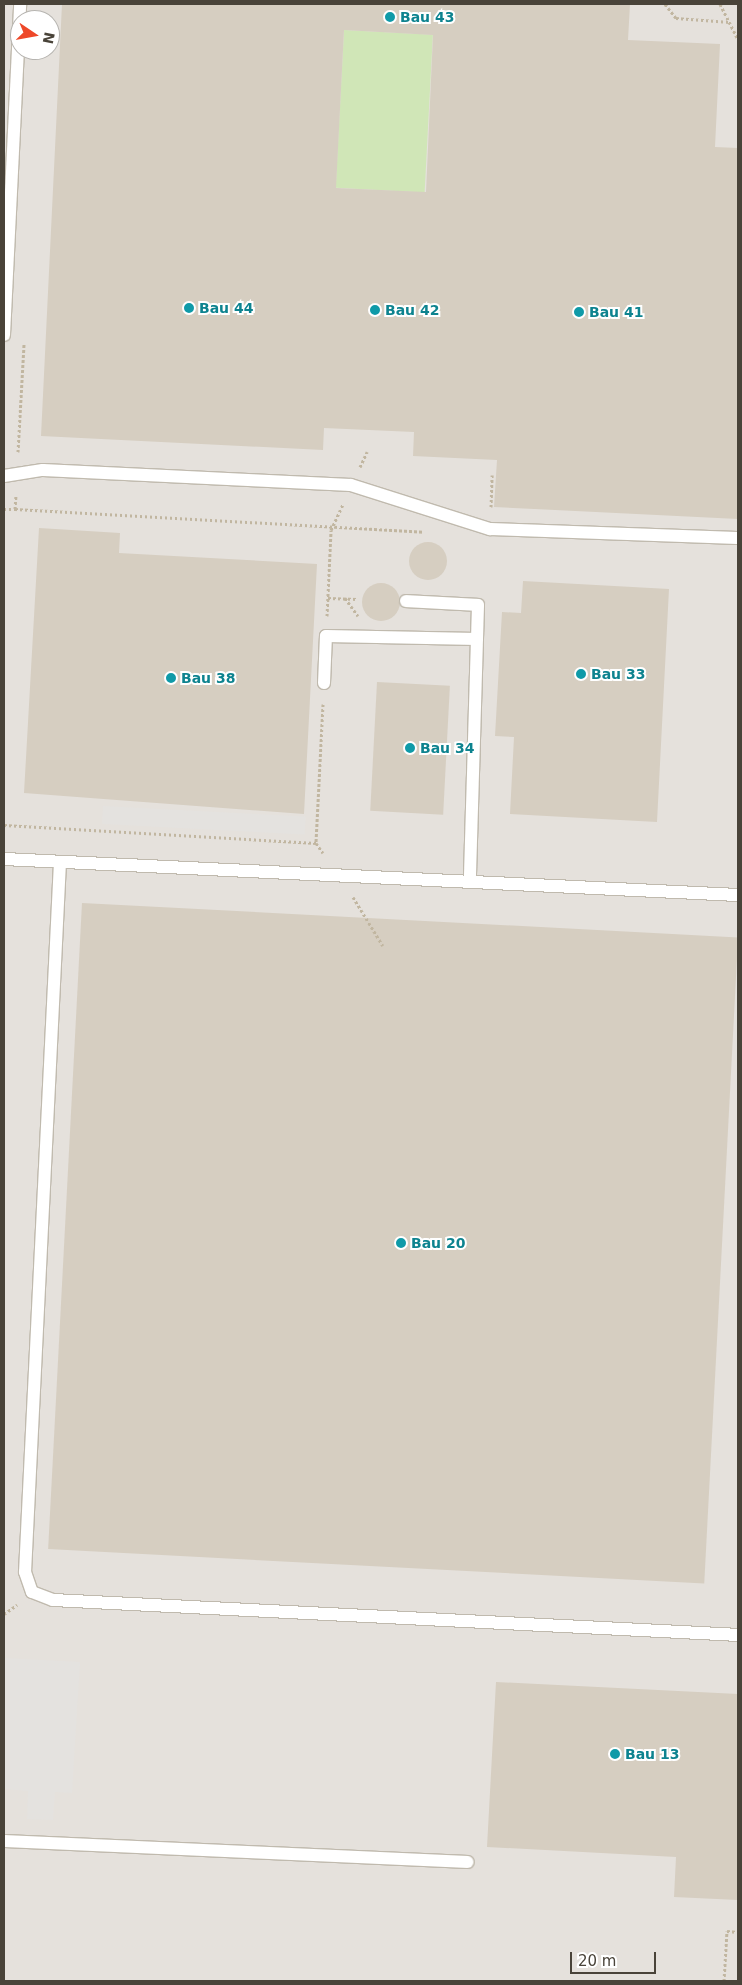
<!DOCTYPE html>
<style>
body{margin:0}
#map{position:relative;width:742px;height:1985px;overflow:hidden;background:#f5f2eb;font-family:"DejaVu Sans",sans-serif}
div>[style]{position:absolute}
.industrial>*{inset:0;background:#e5e1dc}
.green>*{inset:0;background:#d0e6b7;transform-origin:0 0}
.parking>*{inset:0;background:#e4e2df;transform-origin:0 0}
.building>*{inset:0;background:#d6cec1;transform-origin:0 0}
.round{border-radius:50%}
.path>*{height:3px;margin-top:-1.5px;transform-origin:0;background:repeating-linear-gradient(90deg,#c1b6a0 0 2.5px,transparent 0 5px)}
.roads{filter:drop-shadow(1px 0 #c0baae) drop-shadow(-1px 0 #c0baae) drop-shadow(0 1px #c0baae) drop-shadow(0 -1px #c0baae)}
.service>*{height:12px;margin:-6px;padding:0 6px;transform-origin:6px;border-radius:6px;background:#fff}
.dots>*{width:14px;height:14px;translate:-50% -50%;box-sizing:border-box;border:2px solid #fff;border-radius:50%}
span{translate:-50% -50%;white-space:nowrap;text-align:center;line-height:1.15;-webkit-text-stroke:4px #fff;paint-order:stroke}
.culture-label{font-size:14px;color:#0d838f;font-weight:700}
.left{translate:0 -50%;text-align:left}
.frame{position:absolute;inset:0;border:5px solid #494339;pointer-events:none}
.north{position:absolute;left:10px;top:10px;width:50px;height:50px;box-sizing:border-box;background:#fff;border:1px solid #b6b4b0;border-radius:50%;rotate:102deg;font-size:14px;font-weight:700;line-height:20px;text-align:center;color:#494339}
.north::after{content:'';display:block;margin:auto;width:18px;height:22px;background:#ee4829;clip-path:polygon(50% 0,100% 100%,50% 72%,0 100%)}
.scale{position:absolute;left:570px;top:1952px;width:86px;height:22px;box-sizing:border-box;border:2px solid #494339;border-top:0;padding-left:6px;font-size:15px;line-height:18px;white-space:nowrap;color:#494339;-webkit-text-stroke:4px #fff;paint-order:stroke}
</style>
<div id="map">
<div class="industrial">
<div style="clip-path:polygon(evenodd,4px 4px,738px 4px,738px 1981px,4px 1981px,4px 4px,20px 20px,50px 20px,50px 50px,20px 50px,20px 20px)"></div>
</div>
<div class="green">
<div style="left:344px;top:30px;width:89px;height:158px;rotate:3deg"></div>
</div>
<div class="parking">
<div style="left:103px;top:806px;width:203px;height:18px;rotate:3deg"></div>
<div style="clip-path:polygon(4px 1658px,80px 1662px,72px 1793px,55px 1792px,53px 1820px,27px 1819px,28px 1791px,4px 1789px)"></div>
</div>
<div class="building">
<div style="clip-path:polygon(evenodd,62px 4px,630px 4px,628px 40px,720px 44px,715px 147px,738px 148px,738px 519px,494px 507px,497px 460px,413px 456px,414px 432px,324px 428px,323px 450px,41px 436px,62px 4px,344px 30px,433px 35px,426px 192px,336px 188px,344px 30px)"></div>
<div style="clip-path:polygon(39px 528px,120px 533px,119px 553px,317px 564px,304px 814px,24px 793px)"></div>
<div class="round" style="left:409px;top:542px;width:38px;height:38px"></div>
<div style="clip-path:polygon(523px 581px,669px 589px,657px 822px,510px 814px,514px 737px,495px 736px,502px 612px,521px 613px)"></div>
<div class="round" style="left:362px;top:583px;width:38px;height:38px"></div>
<div style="left:377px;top:682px;width:73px;height:129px;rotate:3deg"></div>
<div style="left:82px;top:903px;width:657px;height:647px;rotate:3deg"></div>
<div style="clip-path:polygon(496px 1682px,738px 1694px,738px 1900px,674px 1897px,676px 1857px,487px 1847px)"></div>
</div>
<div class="path">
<div style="left:665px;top:4px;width:18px;rotate:52deg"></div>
<div style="left:676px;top:18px;width:54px;rotate:4.2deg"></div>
<div style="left:720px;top:4px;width:39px;rotate:63deg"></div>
<div style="left:18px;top:452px;width:108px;rotate:-86.8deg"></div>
<div style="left:360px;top:467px;width:17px;rotate:-65deg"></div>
<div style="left:491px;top:507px;width:32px;rotate:-88deg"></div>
<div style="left:4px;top:509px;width:11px"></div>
<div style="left:15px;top:509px;width:13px;rotate:-86deg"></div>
<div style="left:15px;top:509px;width:409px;rotate:3.2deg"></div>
<div style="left:328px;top:598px;width:29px;rotate:2deg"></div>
<div style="left:345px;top:598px;width:22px;rotate:54deg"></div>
<div style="left:327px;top:616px;width:86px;rotate:-87.3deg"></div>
<div style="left:331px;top:530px;width:29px;rotate:-65deg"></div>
<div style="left:323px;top:704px;width:139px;rotate:92.9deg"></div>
<div style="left:316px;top:843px;width:12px;rotate:55deg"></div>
<div style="left:4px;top:825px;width:313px;rotate:3.3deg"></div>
<div style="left:353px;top:897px;width:57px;rotate:58.5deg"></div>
<div style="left:4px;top:1614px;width:16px;rotate:-35deg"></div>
<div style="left:724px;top:1981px;width:50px;rotate:-86.6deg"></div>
<div style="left:727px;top:1931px;width:11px;rotate:5deg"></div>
</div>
<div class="roads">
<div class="service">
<div style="left:4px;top:335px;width:331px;rotate:-87.2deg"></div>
<div style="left:4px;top:476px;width:39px;rotate:-9deg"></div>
<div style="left:43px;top:470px;width:308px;rotate:2.8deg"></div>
<div style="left:351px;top:485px;width:146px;rotate:17.6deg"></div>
<div style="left:490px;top:529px;width:248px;rotate:2.1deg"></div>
<div style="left:406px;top:601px;width:72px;rotate:3.2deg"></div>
<div style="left:478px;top:605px;width:277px;rotate:91.7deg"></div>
<div style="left:324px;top:683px;width:47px;rotate:-87.6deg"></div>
<div style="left:326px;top:636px;width:151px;rotate:1.1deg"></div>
<div style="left:4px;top:859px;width:735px;rotate:2.81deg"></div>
<div style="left:60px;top:862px;width:711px;rotate:92.82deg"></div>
<div style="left:25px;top:1572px;width:21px;rotate:71deg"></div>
<div style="left:32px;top:1592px;width:22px;rotate:21deg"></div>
<div style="left:53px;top:1600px;width:686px;rotate:2.92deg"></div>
<div style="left:4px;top:1841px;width:464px;rotate:2.6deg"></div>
</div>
</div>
<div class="dots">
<div style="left:390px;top:17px;background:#0f9aa8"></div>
<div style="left:189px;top:308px;background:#0f9aa8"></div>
<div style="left:375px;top:310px;background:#0f9aa8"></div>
<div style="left:579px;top:312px;background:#0f9aa8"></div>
<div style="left:581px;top:674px;background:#0f9aa8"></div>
<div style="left:171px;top:678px;background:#0f9aa8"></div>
<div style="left:410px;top:748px;background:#0f9aa8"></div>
<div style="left:401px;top:1243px;background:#0f9aa8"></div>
<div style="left:615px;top:1754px;background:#0f9aa8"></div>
</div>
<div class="culture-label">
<span class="left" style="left:400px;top:17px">Bau 43</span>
<span class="left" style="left:199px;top:308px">Bau 44</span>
<span class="left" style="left:385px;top:310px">Bau 42</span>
<span class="left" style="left:589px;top:312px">Bau 41</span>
<span class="left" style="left:591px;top:674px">Bau 33</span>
<span class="left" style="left:181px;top:678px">Bau 38</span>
<span class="left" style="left:420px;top:748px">Bau 34</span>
<span class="left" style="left:411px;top:1243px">Bau 20</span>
<span class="left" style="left:625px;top:1754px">Bau 13</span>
</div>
<div class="frame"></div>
<div class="north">N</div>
<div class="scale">20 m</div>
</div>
